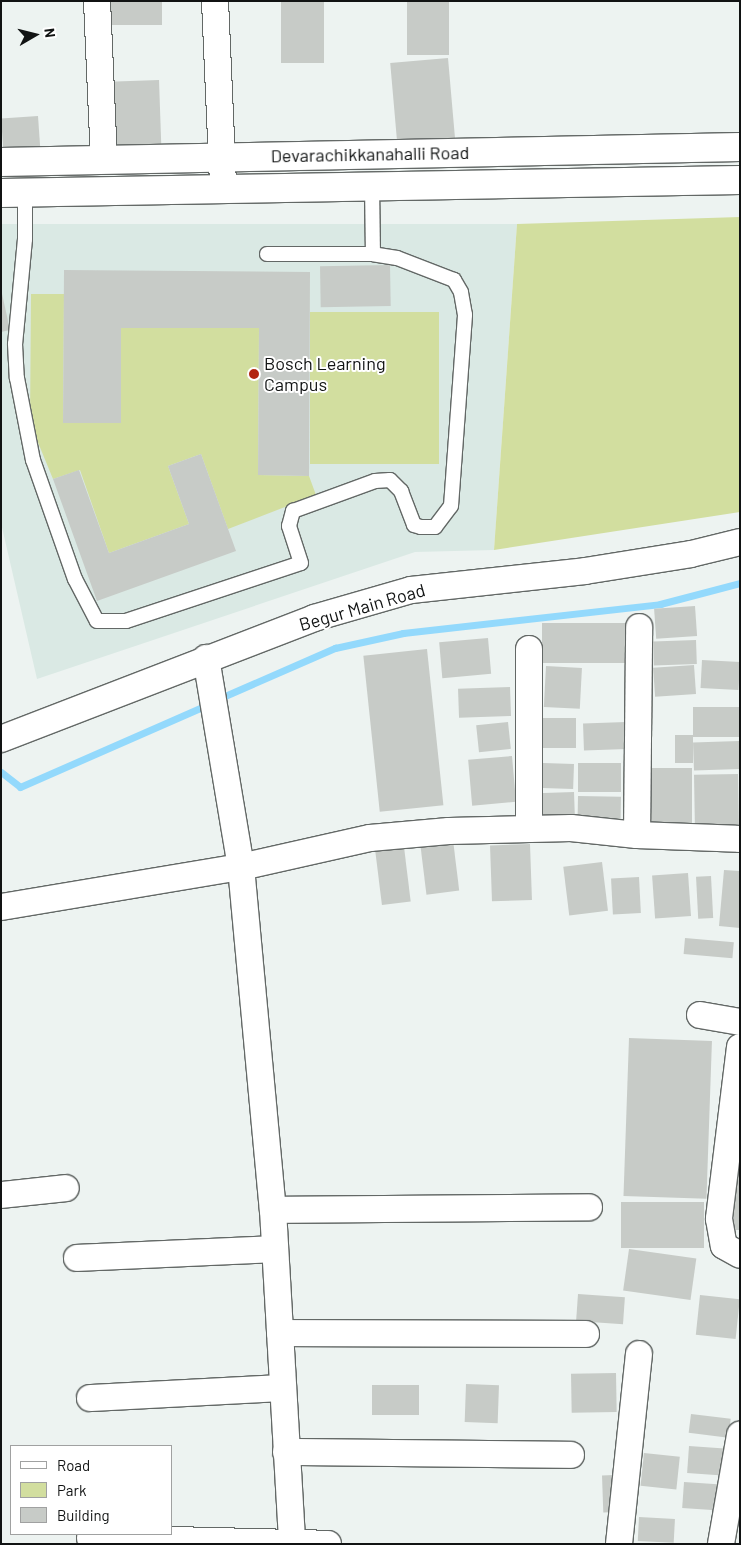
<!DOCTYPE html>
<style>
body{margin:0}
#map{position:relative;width:741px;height:1545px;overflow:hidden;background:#edf3f1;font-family:Barlow,sans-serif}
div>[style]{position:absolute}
.built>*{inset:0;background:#dae9e4}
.green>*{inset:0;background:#d2de9f;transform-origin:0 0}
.stream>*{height:7px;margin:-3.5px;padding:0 3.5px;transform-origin:3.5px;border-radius:3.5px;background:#93d9fc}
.building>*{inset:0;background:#c7cbc7;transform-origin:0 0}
.roads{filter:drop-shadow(1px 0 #636866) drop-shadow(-1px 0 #636866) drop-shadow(0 1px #636866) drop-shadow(0 -1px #636866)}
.service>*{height:14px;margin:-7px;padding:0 7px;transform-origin:7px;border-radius:7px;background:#fff}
.minor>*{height:26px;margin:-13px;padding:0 13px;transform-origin:13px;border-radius:13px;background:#fff}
.secondary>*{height:28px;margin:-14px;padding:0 14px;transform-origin:14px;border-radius:14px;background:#fff}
.dots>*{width:14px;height:14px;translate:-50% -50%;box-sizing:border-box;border:2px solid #fff;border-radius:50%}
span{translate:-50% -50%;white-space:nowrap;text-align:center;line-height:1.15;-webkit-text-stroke:4px #fff;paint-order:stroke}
.street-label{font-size:18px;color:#111313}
.poi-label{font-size:18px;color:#111313}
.left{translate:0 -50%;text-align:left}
.frame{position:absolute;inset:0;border:2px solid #111313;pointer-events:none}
.legend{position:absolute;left:10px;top:1445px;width:162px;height:90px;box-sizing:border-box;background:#fff;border:1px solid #a0a1a1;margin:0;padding:6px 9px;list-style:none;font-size:15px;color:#111313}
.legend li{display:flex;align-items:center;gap:10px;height:25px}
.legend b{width:25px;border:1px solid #a0a1a1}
.north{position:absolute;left:10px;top:10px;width:50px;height:50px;-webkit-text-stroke:4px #fff;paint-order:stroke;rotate:82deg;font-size:14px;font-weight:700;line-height:20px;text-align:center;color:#111313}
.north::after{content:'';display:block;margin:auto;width:18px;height:22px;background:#111313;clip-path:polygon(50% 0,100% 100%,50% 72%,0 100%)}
</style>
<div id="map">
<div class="built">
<div style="clip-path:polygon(1px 224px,517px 224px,494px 550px,415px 552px,37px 679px,1px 523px)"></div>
</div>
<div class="green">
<div style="clip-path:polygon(740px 217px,740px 512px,494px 550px,517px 224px)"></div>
<div style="clip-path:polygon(31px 294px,64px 294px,63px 423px,121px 423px,121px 328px,259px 328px,258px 475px,309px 476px,316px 495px,228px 529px,201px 454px,168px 466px,189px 524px,109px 553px,80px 470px,53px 479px,30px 423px)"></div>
<div style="left:310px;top:312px;width:129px;height:152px"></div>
</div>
<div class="stream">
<div style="left:218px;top:699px;width:128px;rotate:-23.6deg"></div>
<div style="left:335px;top:648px;width:70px;rotate:-12.4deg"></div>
<div style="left:403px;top:633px;width:259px;rotate:-6.4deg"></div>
<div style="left:660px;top:604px;width:83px;rotate:-14.7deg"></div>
<div style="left:1px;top:772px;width:24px;rotate:38deg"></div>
<div style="left:20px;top:787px;width:206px;rotate:-23.7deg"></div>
</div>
<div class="building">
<div style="left:110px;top:1px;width:52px;height:24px"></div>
<div style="left:281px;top:1px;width:43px;height:62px"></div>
<div style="left:407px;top:1px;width:42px;height:54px"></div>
<div style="left:448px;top:58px;width:86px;height:58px;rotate:85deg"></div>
<div style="left:159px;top:80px;width:70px;height:50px;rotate:88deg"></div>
<div style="left:38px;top:116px;width:39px;height:37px;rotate:86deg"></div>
<div style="left:390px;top:265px;width:41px;height:70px;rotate:89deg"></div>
<div style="clip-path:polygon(64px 270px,310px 272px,309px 476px,258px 475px,259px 328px,121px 328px,121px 423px,63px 423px)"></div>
<div style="clip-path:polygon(1px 289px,10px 330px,1px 332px)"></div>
<div style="clip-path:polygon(201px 454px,236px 551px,97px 601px,53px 479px,79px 470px,109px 553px,189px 524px,168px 466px)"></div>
<div style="left:695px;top:606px;width:30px;height:41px;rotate:86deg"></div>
<div style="left:542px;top:623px;width:86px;height:40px"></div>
<div style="left:488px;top:638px;width:36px;height:49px;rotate:85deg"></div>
<div style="left:696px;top:640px;width:24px;height:43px;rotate:88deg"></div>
<div style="left:427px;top:649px;width:157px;height:64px;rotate:84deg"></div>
<div style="left:702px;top:660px;width:38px;height:28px;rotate:3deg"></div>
<div style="left:694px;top:665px;width:29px;height:41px;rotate:86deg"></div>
<div style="left:546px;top:666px;width:36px;height:41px;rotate:3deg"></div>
<div style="left:510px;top:687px;width:29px;height:52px;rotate:88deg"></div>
<div style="left:740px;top:707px;width:30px;height:47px;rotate:90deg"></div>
<div style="left:576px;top:718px;width:30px;height:39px;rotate:90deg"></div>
<div style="left:508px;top:722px;width:27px;height:32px;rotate:84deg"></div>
<div style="left:626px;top:722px;width:27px;height:43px;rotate:88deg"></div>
<div style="left:675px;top:735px;width:18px;height:28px"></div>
<div style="left:739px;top:741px;width:28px;height:46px;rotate:88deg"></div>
<div style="left:512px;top:756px;width:46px;height:44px;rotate:85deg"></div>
<div style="left:578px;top:763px;width:43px;height:29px"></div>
<div style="left:574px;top:764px;width:25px;height:38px;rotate:92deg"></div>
<div style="left:692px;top:768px;width:62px;height:45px;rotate:90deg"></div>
<div style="left:738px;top:774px;width:52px;height:44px;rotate:89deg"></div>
<div style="left:574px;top:792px;width:27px;height:38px;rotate:88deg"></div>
<div style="left:578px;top:796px;width:43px;height:26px;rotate:1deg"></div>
<div style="left:453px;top:840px;width:51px;height:33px;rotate:83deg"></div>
<div style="left:530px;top:844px;width:56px;height:40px;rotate:88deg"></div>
<div style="left:404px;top:847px;width:55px;height:29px;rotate:83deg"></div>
<div style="left:602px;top:862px;width:49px;height:39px;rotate:83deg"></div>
<div style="clip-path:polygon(724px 870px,740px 871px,740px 928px,719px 926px)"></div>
<div style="left:688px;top:873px;width:43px;height:36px;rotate:86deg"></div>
<div style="left:711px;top:876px;width:42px;height:15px;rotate:87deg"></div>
<div style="left:639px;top:877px;width:36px;height:28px;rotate:87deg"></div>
<div style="left:685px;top:938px;width:49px;height:16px;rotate:5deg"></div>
<div style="left:629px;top:1038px;width:83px;height:158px;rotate:2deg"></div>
<div style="clip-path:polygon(738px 1141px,740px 1141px,740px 1230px,733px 1230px)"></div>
<div style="left:621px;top:1202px;width:83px;height:46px"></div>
<div style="left:629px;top:1249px;width:68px;height:42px;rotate:8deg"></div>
<div style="left:578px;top:1294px;width:47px;height:27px;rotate:4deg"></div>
<div style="left:700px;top:1295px;width:40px;height:40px;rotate:6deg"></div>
<div style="left:616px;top:1373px;width:39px;height:45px;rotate:89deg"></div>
<div style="left:466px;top:1384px;width:33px;height:38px;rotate:2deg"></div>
<div style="left:372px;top:1385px;width:47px;height:30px"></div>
<div style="left:691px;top:1414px;width:40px;height:19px;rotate:7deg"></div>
<div style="left:689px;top:1446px;width:39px;height:27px;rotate:4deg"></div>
<div style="left:644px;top:1453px;width:36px;height:33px;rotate:6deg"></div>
<div style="left:614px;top:1475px;width:37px;height:12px;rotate:88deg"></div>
<div style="left:684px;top:1482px;width:41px;height:26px;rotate:4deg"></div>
<div style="left:639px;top:1517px;width:36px;height:24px;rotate:3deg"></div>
</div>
<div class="roads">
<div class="service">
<div style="left:372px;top:185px;width:69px;rotate:89.2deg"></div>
<div style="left:25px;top:192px;width:47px;rotate:90deg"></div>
<div style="left:25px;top:239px;width:105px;rotate:95.4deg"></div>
<div style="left:15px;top:344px;width:34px;rotate:87deg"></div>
<div style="left:17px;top:378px;width:84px;rotate:79deg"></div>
<div style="left:33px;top:460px;width:126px;rotate:70.6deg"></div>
<div style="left:75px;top:579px;width:47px;rotate:62.4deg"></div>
<div style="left:97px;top:621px;width:29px"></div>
<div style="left:126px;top:621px;width:184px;rotate:-18.3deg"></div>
<div style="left:301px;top:563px;width:39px;rotate:-108deg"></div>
<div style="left:289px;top:526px;width:16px;rotate:-75deg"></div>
<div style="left:293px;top:511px;width:87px;rotate:-20.1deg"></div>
<div style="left:375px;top:481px;width:15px;rotate:-4deg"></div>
<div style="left:390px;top:480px;width:16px;rotate:45deg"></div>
<div style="left:401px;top:491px;width:36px;rotate:69deg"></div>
<div style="left:414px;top:525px;width:7px;rotate:16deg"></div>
<div style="left:421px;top:527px;width:14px"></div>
<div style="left:435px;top:527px;width:26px;rotate:-53deg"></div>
<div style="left:451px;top:506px;width:192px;rotate:-85.8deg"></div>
<div style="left:465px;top:315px;width:23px;rotate:-100deg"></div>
<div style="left:461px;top:292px;width:14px;rotate:-120deg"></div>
<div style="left:454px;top:280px;width:61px;rotate:-158.9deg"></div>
<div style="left:397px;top:258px;width:24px;rotate:-171deg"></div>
<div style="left:373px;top:254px;width:106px;rotate:180deg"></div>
</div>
<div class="minor">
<div style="left:97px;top:1px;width:158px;rotate:87.5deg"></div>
<div style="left:215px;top:1px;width:186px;rotate:87.5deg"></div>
<div style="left:529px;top:649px;width:180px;rotate:90deg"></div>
<div style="left:206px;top:658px;width:212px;rotate:80.5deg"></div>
<div style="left:241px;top:867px;width:344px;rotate:84.7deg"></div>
<div style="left:273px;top:1210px;width:335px;rotate:86.7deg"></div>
<div style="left:1px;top:739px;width:336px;rotate:-21.1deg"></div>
<div style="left:314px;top:618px;width:101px;rotate:-16.1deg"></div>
<div style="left:411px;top:590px;width:175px;rotate:-6.2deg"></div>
<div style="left:585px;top:571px;width:107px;rotate:-9.1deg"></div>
<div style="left:691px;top:554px;width:50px;rotate:-13.8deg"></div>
<div style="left:637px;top:835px;width:208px;rotate:-89.4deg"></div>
<div style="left:1px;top:907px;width:243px;rotate:-9.5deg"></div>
<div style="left:241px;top:867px;width:132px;rotate:-12.7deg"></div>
<div style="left:370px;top:838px;width:79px;rotate:-5.1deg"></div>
<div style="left:449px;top:831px;width:122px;rotate:-1.4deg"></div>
<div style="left:571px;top:828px;width:66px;rotate:6.1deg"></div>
<div style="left:637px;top:835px;width:103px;rotate:2.2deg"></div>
<div style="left:700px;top:1015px;width:41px;rotate:9.9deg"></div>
<div style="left:740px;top:1047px;width:173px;rotate:97deg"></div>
<div style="left:719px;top:1219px;width:27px;rotate:80deg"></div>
<div style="left:724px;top:1246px;width:18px;rotate:29deg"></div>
<div style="left:1px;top:1195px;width:65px;rotate:-6.1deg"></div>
<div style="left:273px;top:1210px;width:316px;rotate:-0.5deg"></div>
<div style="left:77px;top:1258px;width:198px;rotate:-2.6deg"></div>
<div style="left:280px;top:1333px;width:306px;rotate:0.2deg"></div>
<div style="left:90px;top:1398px;width:193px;rotate:-3deg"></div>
<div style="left:286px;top:1452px;width:285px;rotate:0.6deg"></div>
<div style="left:90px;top:1538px;width:238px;rotate:1.4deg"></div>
<div style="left:619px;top:1544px;width:191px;rotate:-84deg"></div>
<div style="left:721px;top:1544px;width:111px;rotate:-80.1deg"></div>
</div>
<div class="secondary">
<div style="left:1px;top:162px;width:739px;rotate:-1.16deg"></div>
<div style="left:1px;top:193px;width:739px;rotate:-1.01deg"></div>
</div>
</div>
<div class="dots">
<div style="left:254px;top:374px;background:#b2240f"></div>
</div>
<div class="street-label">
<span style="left:370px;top:154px;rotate:-1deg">Devarachikkanahalli Road</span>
<span style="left:362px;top:607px;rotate:-16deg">Begur Main Road</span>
</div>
<div class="poi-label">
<span class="left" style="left:264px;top:374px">Bosch Learning<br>Campus</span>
</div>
<div class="frame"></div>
<ul class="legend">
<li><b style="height:6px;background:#fff"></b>Road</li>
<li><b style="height:14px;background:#d2de9f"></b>Park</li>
<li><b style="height:14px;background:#c7cbc7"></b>Building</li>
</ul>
<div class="north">N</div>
</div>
